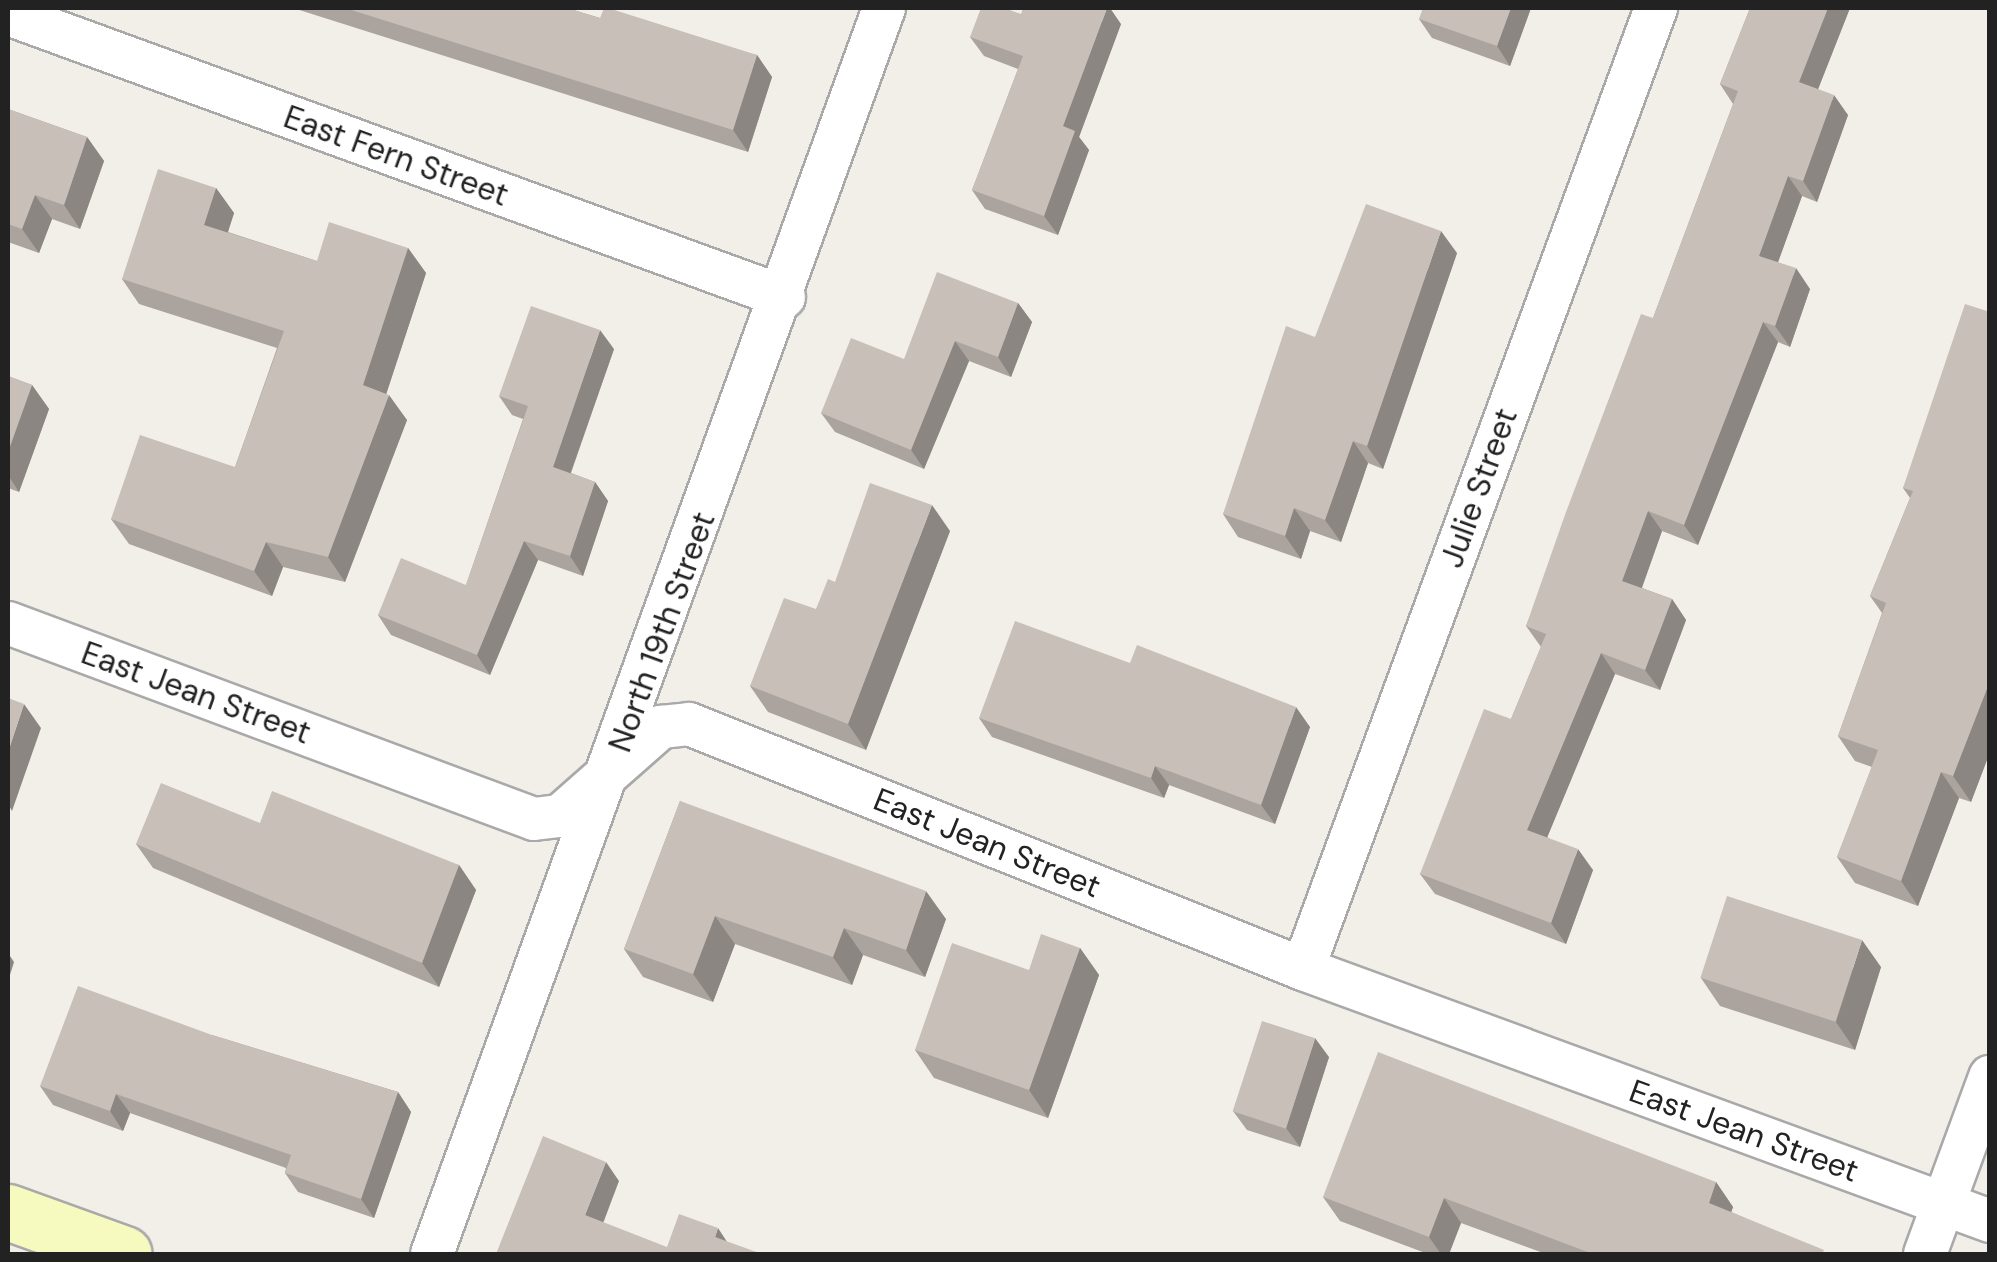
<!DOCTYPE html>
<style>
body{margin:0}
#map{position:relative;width:1997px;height:1262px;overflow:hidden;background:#f2efe9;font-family:"DM Sans",sans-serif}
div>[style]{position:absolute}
.roads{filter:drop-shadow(2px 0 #a9a9a9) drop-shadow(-2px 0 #a9a9a9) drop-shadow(0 2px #a9a9a9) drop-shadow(0 -2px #a9a9a9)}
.street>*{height:42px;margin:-21px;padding:0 21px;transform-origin:21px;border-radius:21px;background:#fff}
.secondary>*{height:55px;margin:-27.5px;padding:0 27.5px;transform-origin:27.5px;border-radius:27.5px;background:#f7fabf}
.wall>*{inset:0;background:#aba49e}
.shaded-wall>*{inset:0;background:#8b8681}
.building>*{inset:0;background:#c7bfb8;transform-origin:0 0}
span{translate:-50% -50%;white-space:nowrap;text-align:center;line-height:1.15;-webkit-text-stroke:10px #fff;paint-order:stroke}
.street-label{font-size:32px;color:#222}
.frame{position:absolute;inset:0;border:10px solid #222;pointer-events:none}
</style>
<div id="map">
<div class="roads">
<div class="street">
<div style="left:8px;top:14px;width:826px;rotate:20.04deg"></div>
<div style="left:8px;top:623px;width:561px;rotate:20.44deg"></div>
<div style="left:534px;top:819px;width:26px;rotate:-7deg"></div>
<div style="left:560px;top:816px;width:135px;rotate:-41.4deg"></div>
<div style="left:661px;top:727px;width:28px;rotate:-6deg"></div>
<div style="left:689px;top:724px;width:661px;rotate:21.75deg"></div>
<div style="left:1303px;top:969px;width:732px;rotate:20.14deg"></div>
<div style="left:1303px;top:969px;width:1024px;rotate:-69.83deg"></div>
<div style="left:432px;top:1254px;width:1325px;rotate:-70.06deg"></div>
<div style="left:1925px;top:1254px;width:189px;rotate:-69.8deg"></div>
</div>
<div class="secondary">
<div style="left:8px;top:1212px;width:123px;rotate:19.9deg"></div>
</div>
</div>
<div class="wall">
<div style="clip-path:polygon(293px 8px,567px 8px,600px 18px,757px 55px,772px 77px,748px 152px)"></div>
<div style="clip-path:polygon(1531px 8px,1510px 66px,1432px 38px,1419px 19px)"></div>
<div style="clip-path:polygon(1750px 8px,1850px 8px,1818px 89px,1848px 115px,1817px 202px,1802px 196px,1778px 262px,1810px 289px,1790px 347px,1778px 342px,1698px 545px,1662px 531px,1642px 588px,1672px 599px,1686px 620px,1660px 690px,1615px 674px,1547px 837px,1593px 870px,1566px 944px,1435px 894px,1420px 874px,1511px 719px,1541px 647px,1526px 626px,1653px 318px,1733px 104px,1720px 84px)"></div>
<div style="clip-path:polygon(1021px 14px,1121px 24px,1079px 137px,1089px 150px,1058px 235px,985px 209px,972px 190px,1018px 69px,984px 56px,970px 37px)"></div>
<div style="clip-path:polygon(8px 109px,87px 137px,104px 161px,80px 229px,52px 219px,39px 253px,8px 242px)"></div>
<div style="clip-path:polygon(216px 188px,234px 213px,228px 232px,317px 261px,408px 248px,426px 273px,386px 394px,407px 420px,345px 582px,283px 567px,272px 596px,129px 544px,111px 519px,235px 467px,277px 348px,139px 304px,122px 279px)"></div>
<div style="clip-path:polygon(1457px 253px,1383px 469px,1368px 463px,1341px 542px,1310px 531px,1301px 559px,1238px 537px,1223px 514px,1315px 337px)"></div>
<div style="clip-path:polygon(1018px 303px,1032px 322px,1011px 377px,969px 361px,924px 469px,835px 432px,821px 413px,904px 359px)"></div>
<div style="clip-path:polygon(1990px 312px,1990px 752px,1971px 802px,1959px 798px,1918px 906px,1855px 883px,1837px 857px,1872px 767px,1855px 761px,1838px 736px,1882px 613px,1870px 596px,1910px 498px,1903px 488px)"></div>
<div style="clip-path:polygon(614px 349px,571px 473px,595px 482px,608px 501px,583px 576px,538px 560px,490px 675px,391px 635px,378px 615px,466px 585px,523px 419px,512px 415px,499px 396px)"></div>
<div style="clip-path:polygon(8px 376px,32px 385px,49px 409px,19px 492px,8px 488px)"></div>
<div style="clip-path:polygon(950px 531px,866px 750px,768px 712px,750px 686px,816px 609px,835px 582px)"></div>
<div style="clip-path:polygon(979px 718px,1310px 727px,1275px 824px,1169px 785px,1164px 798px,992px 737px)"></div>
<div style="clip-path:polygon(680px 801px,946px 919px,925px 977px,863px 955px,852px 985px,735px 944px,713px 1002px,643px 977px,624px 949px)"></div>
<div style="clip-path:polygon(260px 823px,459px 865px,476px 890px,439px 987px,153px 868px,136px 844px)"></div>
<div style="clip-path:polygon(1080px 948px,1099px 975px,1048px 1118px,934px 1078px,915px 1050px,1029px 970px)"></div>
<div style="clip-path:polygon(1881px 967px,1855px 1050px,1720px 1006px,1701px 978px)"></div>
<div style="clip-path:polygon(212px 1035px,398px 1092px,411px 1112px,374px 1218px,298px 1192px,285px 1173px,286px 1168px,130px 1113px,123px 1131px,53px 1105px,40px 1086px)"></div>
<div style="clip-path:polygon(1329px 1057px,1300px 1147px,1247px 1130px,1233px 1111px)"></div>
<div style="clip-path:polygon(1716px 1182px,1733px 1207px,1731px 1212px,1828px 1254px,1546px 1254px,1461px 1223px,1449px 1254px,1428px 1254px,1340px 1221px,1323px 1197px)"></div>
</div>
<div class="shaded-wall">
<div style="clip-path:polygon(1107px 8px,1110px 8px,1121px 24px,1079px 137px,1089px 150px,1058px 235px,1044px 216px,1063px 126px)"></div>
<div style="clip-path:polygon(1511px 8px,1531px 8px,1510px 66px,1497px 46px)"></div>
<div style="clip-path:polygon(1828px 8px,1850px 8px,1813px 102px,1799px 82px)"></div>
<div style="clip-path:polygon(757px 55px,772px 77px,748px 152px,733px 130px)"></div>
<div style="clip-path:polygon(1834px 95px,1848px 115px,1817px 202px,1803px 181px)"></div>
<div style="clip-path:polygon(87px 137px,104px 161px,80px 229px,64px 205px)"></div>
<div style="clip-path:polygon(1788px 176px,1802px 196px,1773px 276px,1759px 256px)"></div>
<div style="clip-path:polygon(216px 188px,234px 213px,222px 250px,204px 225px)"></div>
<div style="clip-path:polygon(35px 195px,52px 219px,39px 253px,22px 229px)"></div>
<div style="clip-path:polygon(1441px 231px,1457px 253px,1383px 469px,1367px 446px)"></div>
<div style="clip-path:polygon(408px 248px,426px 273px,381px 410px,363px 385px)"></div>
<div style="clip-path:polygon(1796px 268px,1810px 289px,1790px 347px,1775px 326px)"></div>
<div style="clip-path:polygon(1018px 303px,1032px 322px,1011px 377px,998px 357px)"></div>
<div style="clip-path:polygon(1763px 322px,1778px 342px,1698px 545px,1684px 525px)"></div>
<div style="clip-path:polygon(600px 330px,614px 349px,566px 486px,553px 467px)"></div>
<div style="clip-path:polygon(955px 341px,969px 361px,924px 469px,911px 450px)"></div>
<div style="clip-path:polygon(32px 385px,49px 409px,19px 492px,8px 475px,8px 452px)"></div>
<div style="clip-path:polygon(389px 395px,407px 420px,345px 582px,328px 557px)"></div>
<div style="clip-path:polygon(1353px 441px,1368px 463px,1341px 542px,1325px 520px)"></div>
<div style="clip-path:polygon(595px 482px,608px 501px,583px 576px,570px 556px)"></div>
<div style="clip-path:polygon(932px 505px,950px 531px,866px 750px,848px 724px)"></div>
<div style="clip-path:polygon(1294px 508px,1310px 531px,1301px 559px,1285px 536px)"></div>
<div style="clip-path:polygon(1648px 511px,1662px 531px,1637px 601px,1622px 581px)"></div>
<div style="clip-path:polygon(524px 541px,538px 560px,490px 675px,477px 655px)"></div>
<div style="clip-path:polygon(266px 542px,283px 567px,272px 596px,254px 571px)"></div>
<div style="clip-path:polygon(1672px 599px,1686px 620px,1660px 690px,1645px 670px)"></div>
<div style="clip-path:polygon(1601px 653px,1615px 674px,1542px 850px,1527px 830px)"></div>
<div style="clip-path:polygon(1990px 681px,1990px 752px,1971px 802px,1953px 776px)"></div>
<div style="clip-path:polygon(24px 704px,41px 728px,12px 811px,8px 804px,8px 752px)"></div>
<div style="clip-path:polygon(1296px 707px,1310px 727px,1275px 824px,1261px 805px)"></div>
<div style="clip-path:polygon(1155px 766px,1169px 785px,1164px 798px,1151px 778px)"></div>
<div style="clip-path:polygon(1941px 772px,1959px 798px,1918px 906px,1901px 881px)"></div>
<div style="clip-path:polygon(1578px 849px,1593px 870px,1566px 944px,1551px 923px)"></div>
<div style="clip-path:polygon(459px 865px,476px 890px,439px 987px,422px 963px)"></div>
<div style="clip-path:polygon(926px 891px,946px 919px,925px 977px,906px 950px)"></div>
<div style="clip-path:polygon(715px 916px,735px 944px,713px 1002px,693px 974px)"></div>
<div style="clip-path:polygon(844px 928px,863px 955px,852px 985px,833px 957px)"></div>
<div style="clip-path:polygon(1862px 940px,1881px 967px,1855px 1050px,1836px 1022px)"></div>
<div style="clip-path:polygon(1080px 948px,1099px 975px,1048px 1118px,1029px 1090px)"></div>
<div style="clip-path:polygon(8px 953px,14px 962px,8px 981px)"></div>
<div style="clip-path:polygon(1315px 1038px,1329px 1057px,1300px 1147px,1286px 1128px)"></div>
<div style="clip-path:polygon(398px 1092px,411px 1112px,374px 1218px,361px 1199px)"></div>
<div style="clip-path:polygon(116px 1094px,130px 1113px,123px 1131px,110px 1111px)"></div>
<div style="clip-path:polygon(606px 1162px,619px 1181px,599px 1234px,585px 1215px)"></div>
<div style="clip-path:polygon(1716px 1182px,1733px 1207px,1726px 1227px,1709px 1203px)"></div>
<div style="clip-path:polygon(1444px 1198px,1461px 1223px,1449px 1254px,1441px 1254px,1429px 1237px)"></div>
<div style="clip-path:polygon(718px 1228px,731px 1248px,715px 1237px)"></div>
</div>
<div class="building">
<div style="clip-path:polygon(345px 8px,567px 8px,600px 18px,604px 8px,608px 8px,757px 55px,733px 130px)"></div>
<div style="clip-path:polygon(981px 8px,1004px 8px,1021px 14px,1023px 8px,1107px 8px,1063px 126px,1075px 131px,1044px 216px,972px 190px,1023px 56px,970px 37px)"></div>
<div style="clip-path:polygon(1423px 8px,1511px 8px,1497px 46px,1419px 19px)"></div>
<div style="clip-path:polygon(1750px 8px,1828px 8px,1799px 82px,1834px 95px,1803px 181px,1788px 176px,1759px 256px,1796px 268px,1775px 326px,1763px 322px,1684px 525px,1648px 511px,1622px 581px,1672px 599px,1645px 670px,1601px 653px,1527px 830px,1578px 849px,1551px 923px,1420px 874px,1484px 709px,1511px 719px,1546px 634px,1526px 626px,1566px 512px,1641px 314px,1653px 318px,1738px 91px,1720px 84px)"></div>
<div style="clip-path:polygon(8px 109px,87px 137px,64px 205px,35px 195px,22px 229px,8px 224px)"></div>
<div style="clip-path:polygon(158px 169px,216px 188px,204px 225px,317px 261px,329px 222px,408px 248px,363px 385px,389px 395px,328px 557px,266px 542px,254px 571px,111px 519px,140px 435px,235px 467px,284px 331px,122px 279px)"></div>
<div style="clip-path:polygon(1366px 204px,1441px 231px,1367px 446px,1353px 441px,1325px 520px,1294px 508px,1285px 536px,1223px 514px,1286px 326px,1315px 337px)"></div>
<div style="clip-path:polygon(937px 272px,1018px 303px,998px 357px,955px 341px,911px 450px,821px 413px,851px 338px,904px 359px)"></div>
<div style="clip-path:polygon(1965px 304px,1990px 312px,1990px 681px,1953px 776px,1941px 772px,1901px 881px,1837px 857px,1878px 750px,1838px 736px,1886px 603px,1870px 596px,1913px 491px,1903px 488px)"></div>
<div style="clip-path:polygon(531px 306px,600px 330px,553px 467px,595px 482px,570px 556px,524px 541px,477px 655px,378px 615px,401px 558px,466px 585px,528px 406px,499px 396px)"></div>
<div style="clip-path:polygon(8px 376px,32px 385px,8px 452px)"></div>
<div style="clip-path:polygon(870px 483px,932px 505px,848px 724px,750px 686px,784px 598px,816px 609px,828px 579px,835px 582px)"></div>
<div style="clip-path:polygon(1015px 621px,1130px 663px,1137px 645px,1296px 707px,1261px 805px,1155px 766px,1151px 778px,979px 718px)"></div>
<div style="clip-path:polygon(8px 698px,24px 704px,8px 752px)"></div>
<div style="clip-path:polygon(161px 783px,260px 823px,272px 791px,459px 865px,422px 963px,136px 844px)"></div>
<div style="clip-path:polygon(680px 801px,926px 891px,906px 950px,844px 928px,833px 957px,715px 916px,693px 974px,624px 949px)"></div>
<div style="left:1727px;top:896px;width:142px;height:86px;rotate:18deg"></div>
<div style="clip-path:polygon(1041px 934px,1080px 948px,1029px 1090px,915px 1050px,952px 943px,1029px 970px)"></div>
<div style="clip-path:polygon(78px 986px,212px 1035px,398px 1092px,361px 1199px,285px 1173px,291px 1155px,116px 1094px,110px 1111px,40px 1086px)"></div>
<div style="left:1262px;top:1021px;width:56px;height:95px;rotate:18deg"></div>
<div style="clip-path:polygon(1378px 1052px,1716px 1182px,1709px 1203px,1824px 1250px,1822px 1254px,1593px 1254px,1444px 1198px,1429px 1237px,1323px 1197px)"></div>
<div style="clip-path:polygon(543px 1136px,606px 1162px,585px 1215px,667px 1247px,679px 1214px,718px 1228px,715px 1237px,762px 1254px,496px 1254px)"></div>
</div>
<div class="street-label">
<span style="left:396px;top:156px;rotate:20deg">East Fern Street</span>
<span style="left:1479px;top:488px;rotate:-70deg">Julie Street</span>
<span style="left:662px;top:632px;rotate:-70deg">North 19th Street</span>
<span style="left:196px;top:693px;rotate:20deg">East Jean Street</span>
<span style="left:987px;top:843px;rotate:22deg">East Jean Street</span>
<span style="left:1744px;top:1131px;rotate:20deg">East Jean Street</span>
</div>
<div class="frame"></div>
</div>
